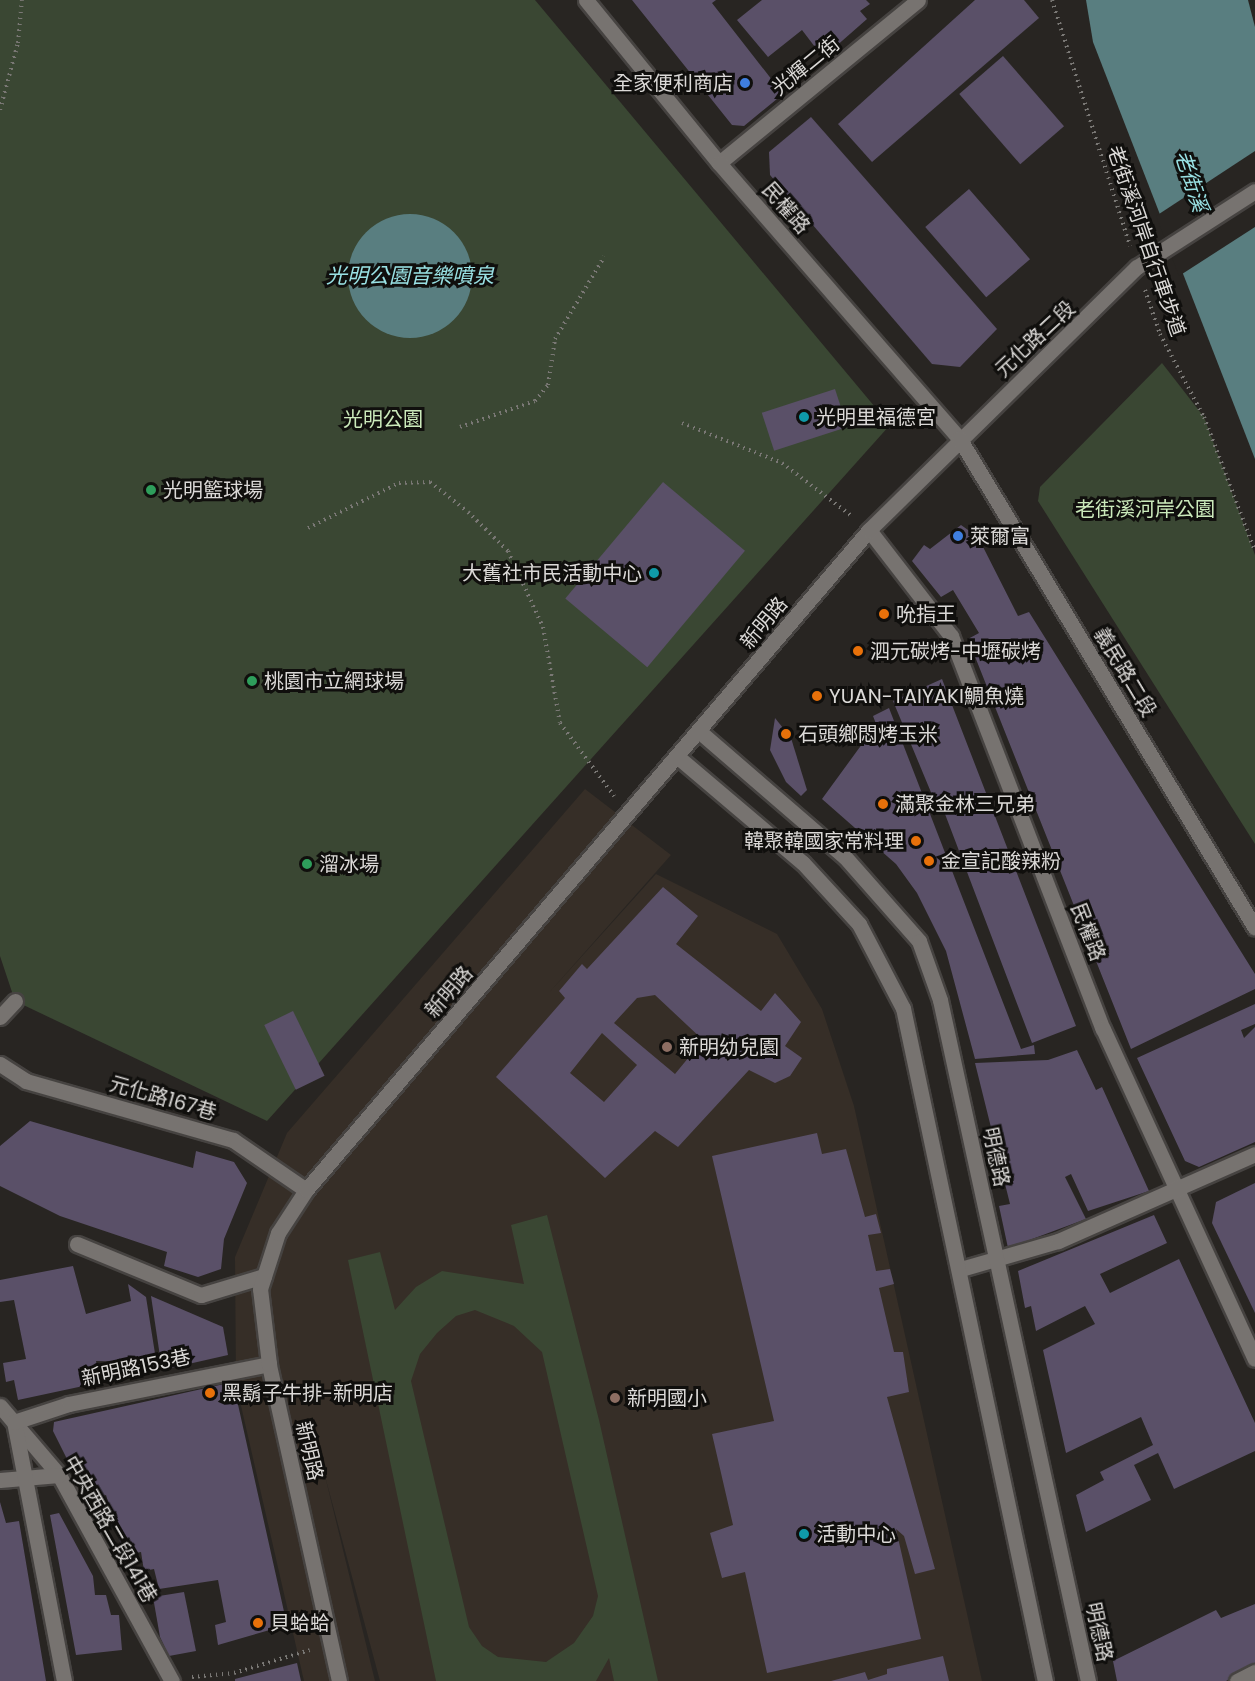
<!DOCTYPE html>
<meta charset="utf-8">
<style>
body{margin:0}
#map{position:relative;width:1255px;height:1681px;overflow:hidden;background:#282522;font-family:Poppins,"Noto Sans TC",sans-serif}
div>[style]{position:absolute}
.built>*{inset:0;background:#362e27}
.green>*{inset:0;background:#3a4733}
.water>*{inset:0;background:#597e80}
.round{border-radius:50%}
.pier>*{inset:0;background:#282522}
.building>*{inset:0;background:#5a5068;transform-origin:0 0}
.path>*{height:4px;margin-top:-2px;transform-origin:0;background:repeating-linear-gradient(90deg,#7a7875 0 1.5px,transparent 0 6px)}
.roads{filter:drop-shadow(2px 0 #464341) drop-shadow(-2px 0 #464341) drop-shadow(0 2px #464341) drop-shadow(0 -2px #464341)}
.service>*{height:15px;margin:-7.5px;padding:0 7.5px;transform-origin:7.5px;border-radius:7.5px;background:#777370}
.minor>*{height:15px;margin:-7.5px;padding:0 7.5px;transform-origin:7.5px;border-radius:7.5px;background:#777370}
.tertiary>*{height:15px;margin:-7.5px;padding:0 7.5px;transform-origin:7.5px;border-radius:7.5px;background:#777370}
.dots>*{width:16px;height:16px;translate:-50% -50%;box-sizing:border-box;border:3px solid #100f0d;border-radius:50%}
span{translate:-50% -50%;white-space:nowrap;text-align:center;line-height:1.15;-webkit-text-stroke:6px #100f0d;paint-order:stroke}
.street-label{font-size:20px;color:#dbd9d7}
.poi-label{font-size:20px;color:#dbd9d7}
.right{translate:-100% -50%;text-align:right}
.left{translate:0 -50%;text-align:left}
.park-label{font-size:20px;color:#cbeabb}
.water-label{font-size:21px;color:#99e1e4;font-style:italic}
</style>
<div id="map">
<div class="built">
<div style="clip-path:polygon(585px 789px,671px 855px,547px 995px,656px 874px,777px 934px,822px 1009px,854px 1106px,982px 1681px,380px 1681px,325px 1476px,375px 1681px,304px 1681px,236px 1384px,235px 1257px,287px 1133px)"></div>
</div>
<div class="green">
<div style="clip-path:polygon(0 0,535px 0,890px 425px,267px 1121px,15px 1001px,0 956px)"></div>
<div style="clip-path:polygon(1162px 363px,1204px 417px,1255px 555px,1255px 844px,1038px 501px,1040px 487px)"></div>
<div style="clip-path:polygon(evenodd,547px 1215px,599px 1420px,658px 1681px,614px 1681px,609px 1658px,596px 1681px,436px 1681px,348px 1260px,380px 1252px,395px 1310px,416px 1287px,442px 1271px,524px 1284px,511px 1225px,547px 1215px,475px 1310px,514px 1326px,542px 1352px,598px 1596px,593px 1616px,574px 1643px,546px 1662px,498px 1657px,482px 1646px,469px 1627px,411px 1381px,420px 1354px,437px 1333px,456px 1316px,475px 1310px)"></div>
</div>
<div class="water">
<div style="clip-path:polygon(1086px 0,1248px 0,1255px 27px,1255px 459px,1093px 42px)"></div>
<div class="round" style="left:348px;top:214px;width:124px;height:124px"></div>
</div>
<div class="pier">
<div style="clip-path:polygon(1255px 151px,1255px 227px,1179px 276px,1156px 216px)"></div>
</div>
<div class="building">
<div style="clip-path:polygon(632px 0,716px 0,712px 3px,783px 94px,744px 126px,732px 125px)"></div>
<div style="clip-path:polygon(762px 0,866px 0,870px 4px,860px 11px,867px 19px,834px 48px,825px 38px,815px 47px,802px 30px,768px 57px,737px 20px)"></div>
<div style="clip-path:polygon(975px 0,1024px 0,1039px 18px,872px 162px,838px 124px)"></div>
<div style="left:1003px;top:56px;width:93px;height:58px;rotate:49deg"></div>
<div style="clip-path:polygon(811px 117px,997px 329px,960px 367px,932px 364px,770px 175px,769px 152px)"></div>
<div style="left:969px;top:189px;width:93px;height:58px;rotate:49deg"></div>
<div style="left:835px;top:389px;width:40px;height:77px;rotate:72deg"></div>
<div style="left:663px;top:482px;width:107px;height:152px;rotate:40deg"></div>
<div style="clip-path:polygon(961px 525px,978px 537px,1018px 616px,1029px 612px,1255px 974px,1255px 989px,1131px 1049px,968px 639px,979px 633px,953px 590px,941px 597px,912px 561px,924px 545px,930px 549px)"></div>
<div style="clip-path:polygon(942px 679px,1076px 1026px,1032px 1043px,945px 814px,940px 814px,893px 701px)"></div>
<div style="clip-path:polygon(889px 708px,1021px 1049px,1034px 1045px,1035px 1054px,975px 1059px,946px 951px,917px 893px,896px 864px,822px 799px,873px 729px,881px 737px,873px 716px)"></div>
<div style="clip-path:polygon(775px 718px,791px 738px,807px 790px,801px 796px,786px 782px,770px 750px)"></div>
<div style="clip-path:polygon(evenodd,663px 887px,698px 916px,676px 944px,761px 1011px,775px 993px,801px 1022px,785px 1046px,802px 1058px,790px 1076px,775px 1083px,749px 1070px,678px 1147px,655px 1131px,605px 1178px,496px 1077px,565px 998px,559px 991px,582px 964px,587px 969px,663px 887px,655px 995px,703px 1040px,675px 1074px,614px 1023px,637px 998px,655px 995px,663px 887px,602px 1033px,637px 1065px,604px 1102px,570px 1073px,602px 1033px)"></div>
<div style="clip-path:polygon(1255px 1004px,1255px 1024px,1241px 1030px,1244px 1038px,1255px 1027px,1255px 1142px,1199px 1167px,1185px 1161px,1137px 1058px)"></div>
<div style="left:293px;top:1011px;width:72px;height:32px;rotate:64deg"></div>
<div style="clip-path:polygon(1077px 1050px,1096px 1090px,1102px 1087px,1149px 1191px,1088px 1211px,1071px 1174px,1065px 1177px,1086px 1219px,1008px 1248px,999px 1206px,1010px 1204px,975px 1063px,1048px 1060px)"></div>
<div style="clip-path:polygon(30px 1121px,193px 1168px,196px 1151px,234px 1162px,247px 1183px,224px 1239px,221px 1269px,198px 1277px,164px 1266px,167px 1252px,60px 1216px,0 1186px,0 1146px)"></div>
<div style="clip-path:polygon(817px 1133px,822px 1154px,846px 1149px,865px 1217px,876px 1214px,881px 1233px,868px 1235px,876px 1271px,890px 1269px,894px 1284px,879px 1288px,894px 1352px,903px 1352px,909px 1392px,887px 1397px,935px 1569px,915px 1574px,904px 1536px,896px 1529px,921px 1639px,767px 1673px,745px 1572px,722px 1578px,710px 1533px,733px 1525px,712px 1434px,774px 1421px,712px 1156px)"></div>
<div style="clip-path:polygon(1255px 1183px,1255px 1313px,1212px 1223px,1216px 1202px)"></div>
<div style="clip-path:polygon(1154px 1215px,1167px 1243px,1100px 1274px,1110px 1293px,1179px 1259px,1255px 1423px,1255px 1451px,1174px 1489px,1158px 1453px,1134px 1465px,1151px 1500px,1086px 1532px,1076px 1495px,1104px 1480px,1100px 1472px,1153px 1445px,1141px 1417px,1066px 1453px,1043px 1350px,1095px 1324px,1085px 1306px,1036px 1331px,1031px 1306px,1025px 1308px,1018px 1271px)"></div>
<div style="clip-path:polygon(73px 1266px,86px 1314px,131px 1301px,128px 1284px,146px 1297px,157px 1366px,133px 1371px,131px 1362px,96px 1361px,102px 1382px,18px 1400px,14px 1380px,6px 1382px,3px 1363px,26px 1359px,14px 1300px,0 1302px,0 1280px)"></div>
<div style="clip-path:polygon(151px 1296px,223px 1327px,228px 1355px,162px 1370px)"></div>
<div style="clip-path:polygon(233px 1382px,287px 1625px,218px 1645px,215px 1625px,226px 1622px,218px 1580px,159px 1589px,154px 1569px,144px 1571px,141px 1552px,124px 1555px,106px 1495px,88px 1501px,53px 1431px,54px 1422px)"></div>
<div style="clip-path:polygon(0 1502px,6px 1523px,19px 1521px,46px 1681px,0 1681px)"></div>
<div style="clip-path:polygon(59px 1513px,93px 1576px,95px 1595px,106px 1595px,111px 1615px,119px 1615px,122px 1650px,76px 1655px,50px 1515px)"></div>
<div style="clip-path:polygon(184px 1592px,196px 1651px,169px 1656px,160px 1637px,153px 1597px)"></div>
<div style="clip-path:polygon(1255px 1604px,1255px 1664px,1226px 1681px,1117px 1681px,1113px 1661px,1216px 1610px,1221px 1618px)"></div>
<div style="clip-path:polygon(943px 1656px,949px 1681px,831px 1681px,865px 1672px,868px 1680px,887px 1674px,887px 1669px)"></div>
<div style="clip-path:polygon(297px 1663px,301px 1681px,235px 1681px,235px 1679px)"></div>
</div>
<div class="path">
<div style="left:1052px;top:0;width:258px;rotate:72.4deg"></div>
<div style="left:0;top:110px;width:69px;rotate:-75deg"></div>
<div style="left:18px;top:43px;width:43px;rotate:-84.7deg"></div>
<div style="left:1145px;top:290px;width:46px;rotate:71.2deg"></div>
<div style="left:1160px;top:334px;width:94px;rotate:62.1deg"></div>
<div style="left:1204px;top:417px;width:143px;rotate:69.2deg"></div>
<div style="left:682px;top:423px;width:108px;rotate:21.8deg"></div>
<div style="left:782px;top:463px;width:89px;rotate:37.3deg"></div>
<div style="left:460px;top:427px;width:79px;rotate:-19.1deg"></div>
<div style="left:535px;top:401px;width:21px;rotate:-51deg"></div>
<div style="left:548px;top:385px;width:47px;rotate:-81.3deg"></div>
<div style="left:555px;top:339px;width:96px;rotate:-59.1deg"></div>
<div style="left:308px;top:528px;width:102px;rotate:-26.3deg"></div>
<div style="left:399px;top:483px;width:31px;rotate:-2deg"></div>
<div style="left:430px;top:482px;width:48px;rotate:38.3deg"></div>
<div style="left:468px;top:512px;width:56px;rotate:44.3deg"></div>
<div style="left:508px;top:551px;width:84px;rotate:65.3deg"></div>
<div style="left:543px;top:627px;width:97px;rotate:80deg"></div>
<div style="left:560px;top:723px;width:91px;rotate:53.5deg"></div>
<div style="left:192px;top:1677px;width:42px;rotate:-5.4deg"></div>
<div style="left:234px;top:1673px;width:79px;rotate:-16.8deg"></div>
</div>
<div class="roads">
<div class="service">
<div style="left:719px;top:163px;width:257px;rotate:-39.3deg"></div>
<div style="left:869px;top:530px;width:134px;rotate:52.3deg"></div>
<div style="left:951px;top:636px;width:421px;rotate:68.9deg"></div>
<div style="left:1103px;top:1029px;width:363px;rotate:65.3deg"></div>
<div style="left:0;top:1017px;width:22px;rotate:-47deg"></div>
<div style="left:0;top:1064px;width:31px;rotate:33deg"></div>
<div style="left:26px;top:1081px;width:215px;rotate:15.9deg"></div>
<div style="left:233px;top:1140px;width:88px;rotate:34.4deg"></div>
<div style="left:77px;top:1244px;width:134px;rotate:22.4deg"></div>
<div style="left:201px;top:1295px;width:66px;rotate:-16.8deg"></div>
<div style="left:961px;top:1269px;width:101px;rotate:-16.1deg"></div>
<div style="left:1058px;top:1241px;width:215px;rotate:-23.8deg"></div>
<div style="left:0;top:1406px;width:91px;rotate:49.5deg"></div>
<div style="left:59px;top:1475px;width:235px;rotate:61.3deg"></div>
<div style="left:0;top:1480px;width:59px;rotate:-4.8deg"></div>
<div style="left:64px;top:1681px;width:264px;rotate:-100.9deg"></div>
<div style="left:14px;top:1422px;width:58px;rotate:-18.1deg"></div>
<div style="left:69px;top:1404px;width:204px;rotate:-11.3deg"></div>
<div style="left:1237px;top:1681px;width:20px;rotate:-27deg"></div>
</div>
<div class="minor">
<div style="left:700px;top:732px;width:191px;rotate:40.8deg"></div>
<div style="left:845px;top:857px;width:112px;rotate:48.6deg"></div>
<div style="left:919px;top:941px;width:63px;rotate:70.4deg"></div>
<div style="left:940px;top:1000px;width:697px;rotate:77.74deg"></div>
<div style="left:679px;top:758px;width:162px;rotate:40.3deg"></div>
<div style="left:803px;top:863px;width:83px;rotate:47.4deg"></div>
<div style="left:859px;top:924px;width:95px;rotate:62.4deg"></div>
<div style="left:903px;top:1008px;width:688px;rotate:78.09deg"></div>
<div style="left:339px;top:1681px;width:325px;rotate:-102.5deg"></div>
<div style="left:269px;top:1364px;width:76px;rotate:-96.8deg"></div>
<div style="left:260px;top:1289px;width:59px;rotate:-72.2deg"></div>
<div style="left:278px;top:1233px;width:51px;rotate:-56.9deg"></div>
<div style="left:306px;top:1190px;width:868px;rotate:-49.53deg"></div>
<div style="left:869px;top:530px;width:375px;rotate:-44.5deg"></div>
<div style="left:1137px;top:267px;width:140px;rotate:-32.8deg"></div>
</div>
<div class="tertiary">
<div style="left:586px;top:0;width:210px;rotate:50.8deg"></div>
<div style="left:719px;top:163px;width:365px;rotate:48.9deg"></div>
<div style="left:959px;top:438px;width:572px;rotate:58.86deg"></div>
</div>
</div>
<div class="dots">
<div style="left:745px;top:83px;background:#3f7fe0"></div>
<div style="left:804px;top:417px;background:#0f9aa8"></div>
<div style="left:151px;top:490px;background:#2e9e5b"></div>
<div style="left:958px;top:536px;background:#3f7fe0"></div>
<div style="left:654px;top:573px;background:#0f9aa8"></div>
<div style="left:884px;top:614px;background:#e8710a"></div>
<div style="left:858px;top:651px;background:#e8710a"></div>
<div style="left:252px;top:681px;background:#2e9e5b"></div>
<div style="left:817px;top:696px;background:#e8710a"></div>
<div style="left:786px;top:734px;background:#e8710a"></div>
<div style="left:883px;top:804px;background:#e8710a"></div>
<div style="left:916px;top:841px;background:#e8710a"></div>
<div style="left:929px;top:861px;background:#e8710a"></div>
<div style="left:307px;top:864px;background:#2e9e5b"></div>
<div style="left:667px;top:1047px;background:#8d6e63"></div>
<div style="left:210px;top:1393px;background:#e8710a"></div>
<div style="left:615px;top:1398px;background:#8d6e63"></div>
<div style="left:804px;top:1534px;background:#0f9aa8"></div>
<div style="left:258px;top:1623px;background:#e8710a"></div>
</div>
<div class="street-label">
<span style="left:806px;top:66px;rotate:-39deg">光輝二街</span>
<span style="left:786px;top:208px;rotate:49deg">民權路</span>
<span style="left:1146px;top:241px;rotate:71deg">老街溪河岸自行車步道</span>
<span style="left:1035px;top:339px;rotate:-43deg">元化路二段</span>
<span style="left:764px;top:623px;rotate:-50deg">新明路</span>
<span style="left:1125px;top:672px;rotate:59deg">義民路二段</span>
<span style="left:1088px;top:932px;rotate:69deg">民權路</span>
<span style="left:449px;top:992px;rotate:-49deg">新明路</span>
<span style="left:163px;top:1098px;rotate:16deg">元化路167巷</span>
<span style="left:996px;top:1157px;rotate:78deg">明德路</span>
<span style="left:136px;top:1368px;rotate:-12deg">新明路153巷</span>
<span style="left:309px;top:1451px;rotate:77deg">新明路</span>
<span style="left:110px;top:1529px;rotate:60deg">中央西路二段141巷</span>
<span style="left:1099px;top:1632px;rotate:78deg">明德路</span>
</div>
<div class="poi-label">
<span class="right" style="left:733px;top:83px">全家便利商店</span>
<span class="left" style="left:816px;top:417px">光明里福德宮</span>
<span class="left" style="left:163px;top:490px">光明籃球場</span>
<span class="left" style="left:970px;top:536px">萊爾富</span>
<span class="right" style="left:642px;top:573px">大舊社市民活動中心</span>
<span class="left" style="left:896px;top:614px">吮指王</span>
<span class="left" style="left:870px;top:651px">泗元碳烤-中壢碳烤</span>
<span class="left" style="left:264px;top:681px">桃園市立網球場</span>
<span class="left" style="left:829px;top:696px">YUAN-TAIYAKI鯛魚燒</span>
<span class="left" style="left:798px;top:734px">石頭鄉悶烤玉米</span>
<span class="left" style="left:895px;top:804px">滿聚金林三兄弟</span>
<span class="right" style="left:904px;top:841px">韓聚韓國家常料理</span>
<span class="left" style="left:941px;top:861px">金宣記酸辣粉</span>
<span class="left" style="left:319px;top:864px">溜冰場</span>
<span class="left" style="left:679px;top:1047px">新明幼兒園</span>
<span class="left" style="left:222px;top:1393px">黑鬍子牛排-新明店</span>
<span class="left" style="left:627px;top:1398px">新明國小</span>
<span class="left" style="left:816px;top:1534px">活動中心</span>
<span class="left" style="left:270px;top:1623px">貝蛤蛤</span>
</div>
<div class="park-label">
<span style="left:383px;top:419px">光明公園</span>
<span style="left:1145px;top:509px">老街溪河岸公園</span>
</div>
<div class="water-label">
<span style="left:1191px;top:181px;rotate:72deg">老街溪</span>
<span style="left:410px;top:276px">光明公園音樂噴泉</span>
</div>
</div>
